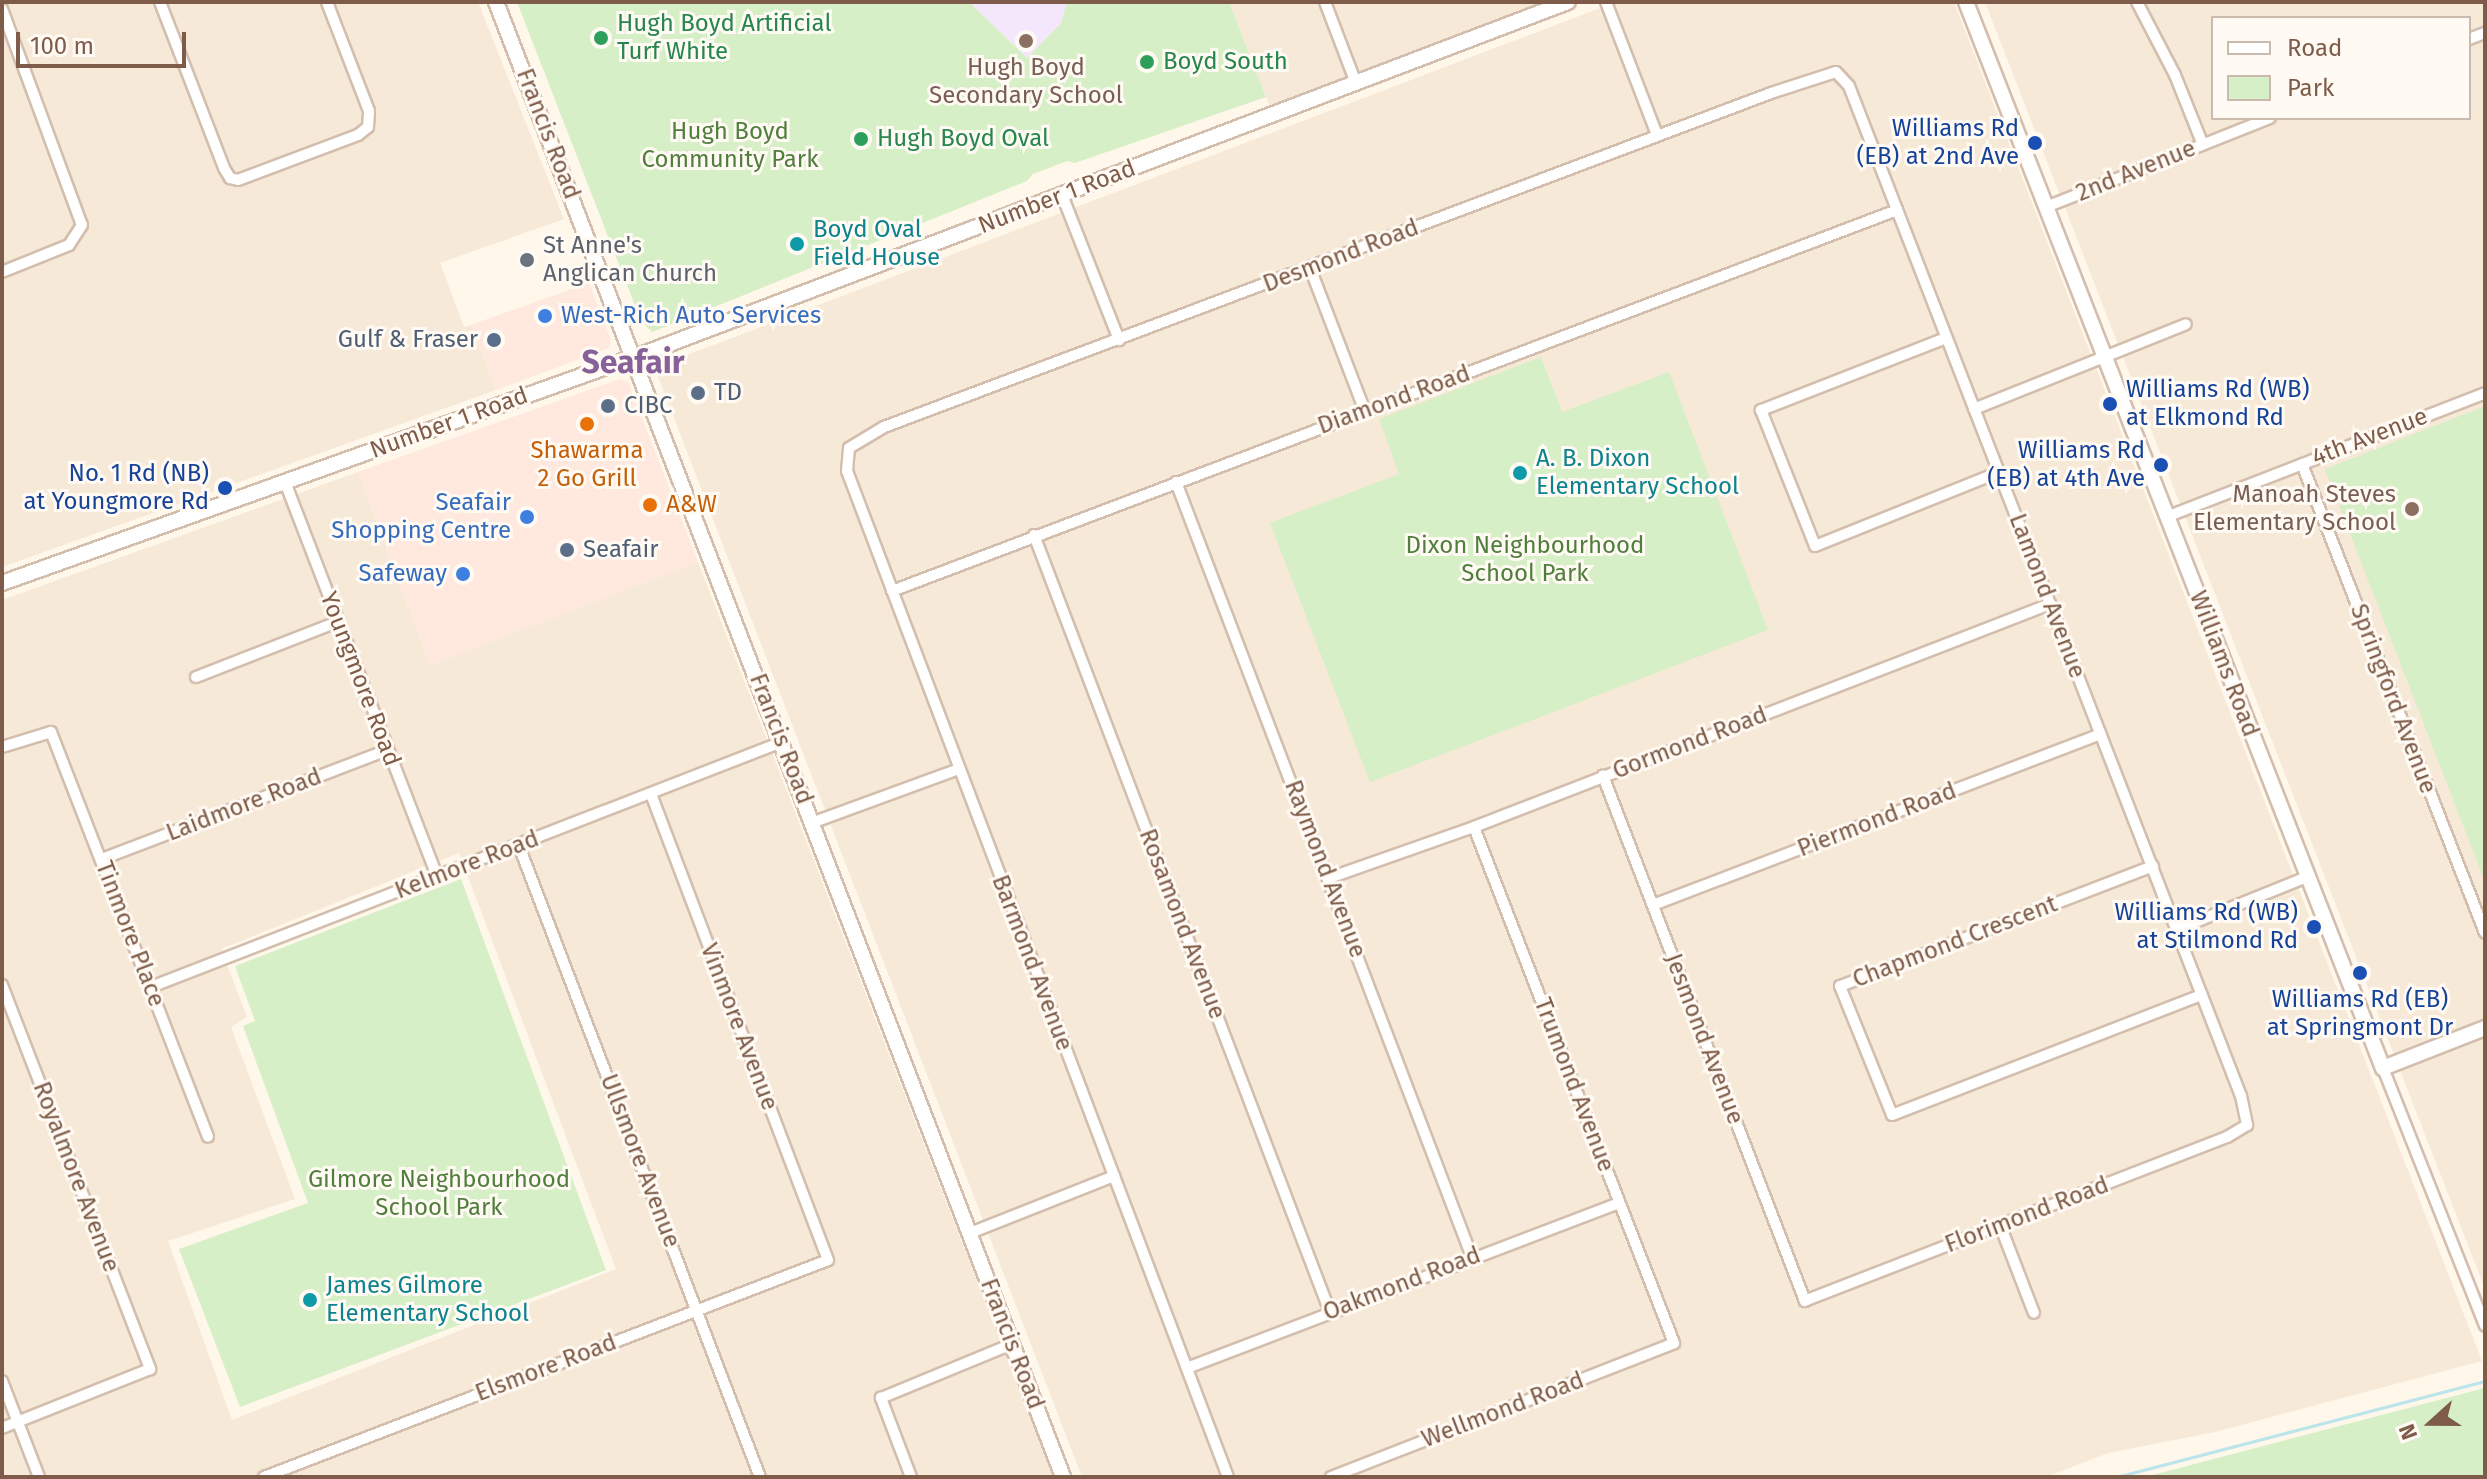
<!DOCTYPE html>
<style>
body{margin:0}
#map{position:relative;width:2487px;height:1479px;overflow:hidden;background:#fef7ea;font-family:"Fira Sans",sans-serif}
div>[style]{position:absolute}
.residential>*{inset:0;background:#f7e9d7}
.commercial>*{inset:0;background:#ffe8de}
.education>*{inset:0;background:#f4e6fb}
.green>*{inset:0;background:#d6efc6}
.stream>*{height:3px;margin:-1.5px;padding:0 1.5px;transform-origin:1.5px;border-radius:1.5px;background:#bbe4eb}
.roads{filter:drop-shadow(2px 0 #d3bead) drop-shadow(-2px 0 #d3bead) drop-shadow(0 2px #d3bead) drop-shadow(0 -2px #d3bead)}
.street>*{height:10px;margin:-5px;padding:0 5px;transform-origin:5px;border-radius:5px;background:#fff}
.secondary>*{height:14px;margin:-7px;padding:0 7px;transform-origin:7px;border-radius:7px;background:#fff}
.dots>*{width:22px;height:22px;translate:-50% -50%;box-sizing:border-box;border:4px solid #fffaf3;border-radius:50%}
span{translate:-50% -50%;white-space:nowrap;text-align:center;line-height:1.15;-webkit-text-stroke:6px #fffaf3;paint-order:stroke}
.leisure-label{font-size:24px;color:#27864d}
.left{translate:0 -50%;text-align:left}
.education-label{font-size:24px;color:#785e54}
.right{translate:-100% -50%;text-align:right}
.transit-label{font-size:24px;color:#164399}
.park-label{font-size:24px;color:#507e3c}
.street-label{font-size:24px;color:#7e5c49}
.culture-label{font-size:24px;color:#0d838f}
.worship-label{font-size:24px;color:#5b616d}
.shop-label{font-size:24px;color:#366cbe}
.service-label{font-size:24px;color:#4e5e75}
.food-label{font-size:24px;color:#c56008}
.district-label{font-size:32px;color:#876199;font-weight:700}
.frame{position:absolute;inset:0;border:4px solid #7e5c49;pointer-events:none}
.legend{position:absolute;left:2211px;top:16px;width:260px;height:104px;box-sizing:border-box;background:#fffaf3;border:2px solid #cbbbaf;margin:0;padding:10px 14px;list-style:none;font-size:24px;color:#7e5c49}
.legend li{display:flex;align-items:center;gap:16px;height:40px}
.legend b{width:40px;border:2px solid #cbbbaf}
.north{position:absolute;left:2391px;top:1383px;width:80px;height:80px;-webkit-text-stroke:6px #fffaf3;paint-order:stroke;rotate:249deg;font-size:22px;font-weight:700;line-height:32px;text-align:center;color:#7e5c49}
.north::after{content:'';display:block;margin:auto;width:28px;height:36px;background:#7e5c49;clip-path:polygon(50% 0,100% 100%,50% 72%,0 100%)}
.scale{position:absolute;left:16px;top:32px;width:170px;height:36px;box-sizing:border-box;border:4px solid #7e5c49;border-top:0;padding-left:10px;font-size:24px;line-height:28px;white-space:nowrap;color:#7e5c49;-webkit-text-stroke:6px #fffaf3;paint-order:stroke}
</style>
<div id="map">
<div class="residential">
<div style="clip-path:polygon(2px 2px,478px 2px,564px 219px,440px 263px,464px 327px,471px 325px,496px 390px,2px 567px)"></div>
<div style="clip-path:polygon(1229px 2px,1558px 2px,1272px 112px)"></div>
<div style="clip-path:polygon(1616px 2px,1954px 2px,2482px 1361px,2215px 1432px,2108px 1453px,2046px 1477px,1082px 1477px,657px 374px,661px 365px)"></div>
<div style="clip-path:polygon(evenodd,1985px 2px,2485px 2px,2485px 1289px,1985px 2px,2213px 18px,2469px 18px,2469px 118px,2213px 118px,2213px 18px)"></div>
<div style="clip-path:polygon(evenodd,358px 472px,430px 665px,698px 562px,1053px 1477px,2px 1477px,2px 600px,358px 472px,459px 853px,616px 1269px,232px 1420px,168px 1241px,295px 1199px,231px 1027px,247px 1017px,221px 949px,459px 853px)"></div>
</div>
<div class="commercial">
<div style="clip-path:polygon(589px 283px,611px 340px,609px 348px,496px 390px,471px 325px)"></div>
<div style="clip-path:polygon(620px 379px,628px 382px,698px 562px,430px 665px,358px 472px)"></div>
</div>
<div class="education">
<div style="clip-path:polygon(969px 2px,1067px 2px,1067px 7px,1061px 23px,1027px 58px)"></div>
</div>
<div class="green">
<div style="clip-path:polygon(517px 2px,969px 2px,1027px 58px,1061px 23px,1067px 2px,1229px 2px,1266px 97px,1075px 163px,1067px 161px,1033px 174px,1027px 181px,652px 332px,641px 321px)"></div>
<div style="clip-path:polygon(1541px 357px,1562px 412px,1669px 372px,1768px 630px,1370px 782px,1270px 523px,1399px 474px,1379px 419px)"></div>
<div style="clip-path:polygon(2485px 406px,2485px 882px,2325px 469px)"></div>
<div style="clip-path:polygon(461px 879px,606px 1270px,240px 1407px,179px 1249px,308px 1203px,243px 1026px,255px 1021px,235px 966px)"></div>
<div style="clip-path:polygon(2485px 1387px,2485px 1477px,2145px 1477px,2477px 1390px)"></div>
</div>
<div class="stream">
<div style="left:2116px;top:1477px;width:381px;rotate:-14.6deg"></div>
</div>
<div class="roads">
<div class="street">
<div style="left:160px;top:2px;width:178px;rotate:68.9deg"></div>
<div style="left:224px;top:168px;width:12px;rotate:59deg"></div>
<div style="left:230px;top:178px;width:8px;rotate:14deg"></div>
<div style="left:238px;top:180px;width:128px;rotate:-20.6deg"></div>
<div style="left:358px;top:135px;width:13px;rotate:-39deg"></div>
<div style="left:368px;top:127px;width:16px;rotate:-86deg"></div>
<div style="left:369px;top:111px;width:117px;rotate:-111.1deg"></div>
<div style="left:1325px;top:2px;width:87px;rotate:69.1deg"></div>
<div style="left:1606px;top:2px;width:142px;rotate:69deg"></div>
<div style="left:2137px;top:2px;width:82px;rotate:62.5deg"></div>
<div style="left:2175px;top:75px;width:75px;rotate:68.2deg"></div>
<div style="left:2px;top:9px;width:230px;rotate:69.7deg"></div>
<div style="left:82px;top:225px;width:24px;rotate:123deg"></div>
<div style="left:69px;top:245px;width:72px;rotate:158.1deg"></div>
<div style="left:2469px;top:39px;width:17px;rotate:-21deg"></div>
<div style="left:1062px;top:195px;width:156px;rotate:68.5deg"></div>
<div style="left:2046px;top:207px;width:241px;rotate:-21.7deg"></div>
<div style="left:1310px;top:268px;width:153px;rotate:69deg"></div>
<div style="left:1946px;top:338px;width:199px;rotate:158.7deg"></div>
<div style="left:1761px;top:410px;width:146px;rotate:68.3deg"></div>
<div style="left:1815px;top:546px;width:198px;rotate:-21.9deg"></div>
<div style="left:1974px;top:409px;width:228px;rotate:-21.8deg"></div>
<div style="left:2302px;top:464px;width:503px;rotate:68.68deg"></div>
<div style="left:285px;top:482px;width:422px;rotate:68.9deg"></div>
<div style="left:1176px;top:482px;width:830px;rotate:69.1deg"></div>
<div style="left:2166px;top:517px;width:342px;rotate:-21.2deg"></div>
<div style="left:1034px;top:535px;width:831px;rotate:69.15deg"></div>
<div style="left:892px;top:591px;width:1075px;rotate:-20.76deg"></div>
<div style="left:196px;top:677px;width:151px;rotate:-21.3deg"></div>
<div style="left:2px;top:747px;width:51px;rotate:-17deg"></div>
<div style="left:51px;top:732px;width:434px;rotate:68.8deg"></div>
<div style="left:814px;top:822px;width:154px;rotate:-20.1deg"></div>
<div style="left:519px;top:846px;width:675px;rotate:69.1deg"></div>
<div style="left:102px;top:859px;width:305px;rotate:-20.9deg"></div>
<div style="left:2153px;top:866px;width:335px;rotate:159deg"></div>
<div style="left:1840px;top:986px;width:139px;rotate:68deg"></div>
<div style="left:1892px;top:1115px;width:332px;rotate:-21.2deg"></div>
<div style="left:1329px;top:878px;width:154px;rotate:-19.4deg"></div>
<div style="left:1474px;top:827px;width:618px;rotate:-21.16deg"></div>
<div style="left:1653px;top:905px;width:479px;rotate:-20.9deg"></div>
<div style="left:2178px;top:929px;width:139px;rotate:-22deg"></div>
<div style="left:2px;top:985px;width:412px;rotate:68.9deg"></div>
<div style="left:150px;top:1369px;width:159px;rotate:158.3deg"></div>
<div style="left:151px;top:987px;width:677px;rotate:-21.22deg"></div>
<div style="left:2383px;top:1068px;width:277px;rotate:68.4deg"></div>
<div style="left:2000px;top:1225px;width:94px;rotate:68.9deg"></div>
<div style="left:970px;top:1233px;width:155px;rotate:-21.6deg"></div>
<div style="left:1187px;top:1368px;width:462px;rotate:-20.9deg"></div>
<div style="left:2px;top:1381px;width:103px;rotate:68.9deg"></div>
<div style="left:264px;top:1477px;width:604px;rotate:-21.04deg"></div>
<div style="left:828px;top:1260px;width:498px;rotate:-110.8deg"></div>
<div style="left:911px;top:1477px;width:85px;rotate:-110.8deg"></div>
<div style="left:881px;top:1398px;width:142px;rotate:-22.4deg"></div>
<div style="left:1228px;top:1477px;width:1076px;rotate:-110.74deg"></div>
<div style="left:847px;top:471px;width:23px;rotate:-85deg"></div>
<div style="left:849px;top:448px;width:41px;rotate:-31deg"></div>
<div style="left:884px;top:427px;width:948px;rotate:-20.63deg"></div>
<div style="left:1771px;top:93px;width:68px;rotate:-17.9deg"></div>
<div style="left:1836px;top:72px;width:19px;rotate:47deg"></div>
<div style="left:1849px;top:86px;width:1083px;rotate:68.79deg"></div>
<div style="left:2241px;top:1096px;width:30px;rotate:78deg"></div>
<div style="left:2247px;top:1125px;width:23px;rotate:149deg"></div>
<div style="left:2227px;top:1137px;width:453px;rotate:158.8deg"></div>
<div style="left:1805px;top:1301px;width:563px;rotate:-111.04deg"></div>
<div style="left:1331px;top:1477px;width:368px;rotate:-21.3deg"></div>
<div style="left:1674px;top:1343px;width:553px;rotate:-111.19deg"></div>
</div>
<div class="secondary">
<div style="left:496px;top:2px;width:1580px;rotate:68.97deg"></div>
<div style="left:1966px;top:2px;width:1145px;rotate:68.64deg"></div>
<div style="left:2383px;top:1068px;width:110px;rotate:-21.4deg"></div>
<div style="left:2px;top:583px;width:689px;rotate:-19.67deg"></div>
<div style="left:651px;top:351px;width:981px;rotate:-20.84deg"></div>
</div>
</div>
<div class="dots">
<div style="left:601px;top:38px;background:#2e9e5b"></div>
<div style="left:1026px;top:41px;background:#8d6e63"></div>
<div style="left:1147px;top:62px;background:#2e9e5b"></div>
<div style="left:861px;top:139px;background:#2e9e5b"></div>
<div style="left:2035px;top:143px;background:#1a4fb4"></div>
<div style="left:797px;top:244px;background:#0f9aa8"></div>
<div style="left:527px;top:260px;background:#6b7280"></div>
<div style="left:545px;top:316px;background:#3f7fe0"></div>
<div style="left:494px;top:340px;background:#5c6f8a"></div>
<div style="left:698px;top:393px;background:#5c6f8a"></div>
<div style="left:2110px;top:404px;background:#1a4fb4"></div>
<div style="left:608px;top:406px;background:#5c6f8a"></div>
<div style="left:587px;top:424px;background:#e8710a"></div>
<div style="left:2161px;top:465px;background:#1a4fb4"></div>
<div style="left:1520px;top:473px;background:#0f9aa8"></div>
<div style="left:225px;top:488px;background:#1a4fb4"></div>
<div style="left:650px;top:505px;background:#e8710a"></div>
<div style="left:2412px;top:509px;background:#8d6e63"></div>
<div style="left:527px;top:517px;background:#3f7fe0"></div>
<div style="left:567px;top:550px;background:#5c6f8a"></div>
<div style="left:463px;top:574px;background:#3f7fe0"></div>
<div style="left:2314px;top:927px;background:#1a4fb4"></div>
<div style="left:2360px;top:973px;background:#1a4fb4"></div>
<div style="left:310px;top:1300px;background:#0f9aa8"></div>
</div>
<div class="leisure-label">
<span class="left" style="left:617px;top:38px">Hugh Boyd Artificial<br>Turf White</span>
<span class="left" style="left:1163px;top:62px">Boyd South</span>
<span class="left" style="left:877px;top:139px">Hugh Boyd Oval</span>
</div>
<div class="education-label">
<span style="left:1026px;top:82px">Hugh Boyd<br>Secondary School</span>
<span class="right" style="left:2396px;top:509px">Manoah Steves<br>Elementary School</span>
</div>
<div class="transit-label">
<span class="right" style="left:2019px;top:143px">Williams Rd<br>(EB) at 2nd Ave</span>
<span class="left" style="left:2126px;top:404px">Williams Rd (WB)<br>at Elkmond Rd</span>
<span class="right" style="left:2145px;top:465px">Williams Rd<br>(EB) at 4th Ave</span>
<span class="right" style="left:209px;top:488px">No. 1 Rd (NB)<br>at Youngmore Rd</span>
<span class="right" style="left:2298px;top:927px">Williams Rd (WB)<br>at Stilmond Rd</span>
<span style="left:2360px;top:1014px">Williams Rd (EB)<br>at Springmont Dr</span>
</div>
<div class="park-label">
<span style="left:730px;top:146px">Hugh Boyd<br>Community Park</span>
<span style="left:1525px;top:560px">Dixon Neighbourhood<br>School Park</span>
<span style="left:439px;top:1194px">Gilmore Neighbourhood<br>School Park</span>
</div>
<div class="street-label">
<span style="left:548px;top:134px;rotate:69deg">Francis Road</span>
<span style="left:2136px;top:171px;rotate:-22deg">2nd Avenue</span>
<span style="left:1057px;top:197px;rotate:-21deg">Number 1 Road</span>
<span style="left:1341px;top:256px;rotate:-21deg">Desmond Road</span>
<span style="left:1394px;top:400px;rotate:-20deg">Diamond Road</span>
<span style="left:449px;top:423px;rotate:-20deg">Number 1 Road</span>
<span style="left:2370px;top:437px;rotate:-21deg">4th Avenue</span>
<span style="left:2047px;top:596px;rotate:69deg">Lamond Avenue</span>
<span style="left:2224px;top:664px;rotate:69deg">Williams Road</span>
<span style="left:360px;top:679px;rotate:69deg">Youngmore Road</span>
<span style="left:2393px;top:699px;rotate:69deg">Springford Avenue</span>
<span style="left:781px;top:739px;rotate:69deg">Francis Road</span>
<span style="left:1690px;top:743px;rotate:-21deg">Gormond Road</span>
<span style="left:244px;top:805px;rotate:-21deg">Laidmore Road</span>
<span style="left:1877px;top:820px;rotate:-21deg">Piermond Road</span>
<span style="left:467px;top:865px;rotate:-21deg">Kelmore Road</span>
<span style="left:1325px;top:869px;rotate:69deg">Raymond Avenue</span>
<span style="left:1182px;top:924px;rotate:69deg">Rosamond Avenue</span>
<span style="left:130px;top:934px;rotate:69deg">Tinmore Place</span>
<span style="left:1955px;top:942px;rotate:-21deg">Chapmond Crescent</span>
<span style="left:1032px;top:963px;rotate:69deg">Barmond Avenue</span>
<span style="left:739px;top:1027px;rotate:69deg">Vinmore Avenue</span>
<span style="left:1704px;top:1039px;rotate:69deg">Jesmond Avenue</span>
<span style="left:1574px;top:1085px;rotate:69deg">Trumond Avenue</span>
<span style="left:640px;top:1161px;rotate:69deg">Ullsmore Avenue</span>
<span style="left:76px;top:1177px;rotate:69deg">Royalmore Avenue</span>
<span style="left:2027px;top:1215px;rotate:-21deg">Florimond Road</span>
<span style="left:1402px;top:1284px;rotate:-21deg">Oakmond Road</span>
<span style="left:1012px;top:1344px;rotate:69deg">Francis Road</span>
<span style="left:546px;top:1368px;rotate:-21deg">Elsmore Road</span>
<span style="left:1503px;top:1410px;rotate:-21deg">Wellmond Road</span>
</div>
<div class="culture-label">
<span class="left" style="left:813px;top:244px">Boyd Oval<br>Field House</span>
<span class="left" style="left:1536px;top:473px">A. B. Dixon<br>Elementary School</span>
<span class="left" style="left:326px;top:1300px">James Gilmore<br>Elementary School</span>
</div>
<div class="worship-label">
<span class="left" style="left:543px;top:260px">St Anne's<br>Anglican Church</span>
</div>
<div class="shop-label">
<span class="left" style="left:561px;top:316px">West-Rich Auto Services</span>
<span class="right" style="left:511px;top:517px">Seafair<br>Shopping Centre</span>
<span class="right" style="left:447px;top:574px">Safeway</span>
</div>
<div class="service-label">
<span class="right" style="left:478px;top:340px">Gulf &amp; Fraser</span>
<span class="left" style="left:714px;top:393px">TD</span>
<span class="left" style="left:624px;top:406px">CIBC</span>
<span class="left" style="left:583px;top:550px">Seafair</span>
</div>
<div class="food-label">
<span style="left:587px;top:465px">Shawarma<br>2 Go Grill</span>
<span class="left" style="left:666px;top:505px">A&amp;W</span>
</div>
<div class="district-label">
<span style="left:633px;top:362px">Seafair</span>
</div>
<div class="frame"></div>
<ul class="legend">
<li><b style="height:10px;background:#fff"></b>Road</li>
<li><b style="height:22px;background:#d6efc6"></b>Park</li>
</ul>
<div class="north">N</div>
<div class="scale">100 m</div>
</div>
